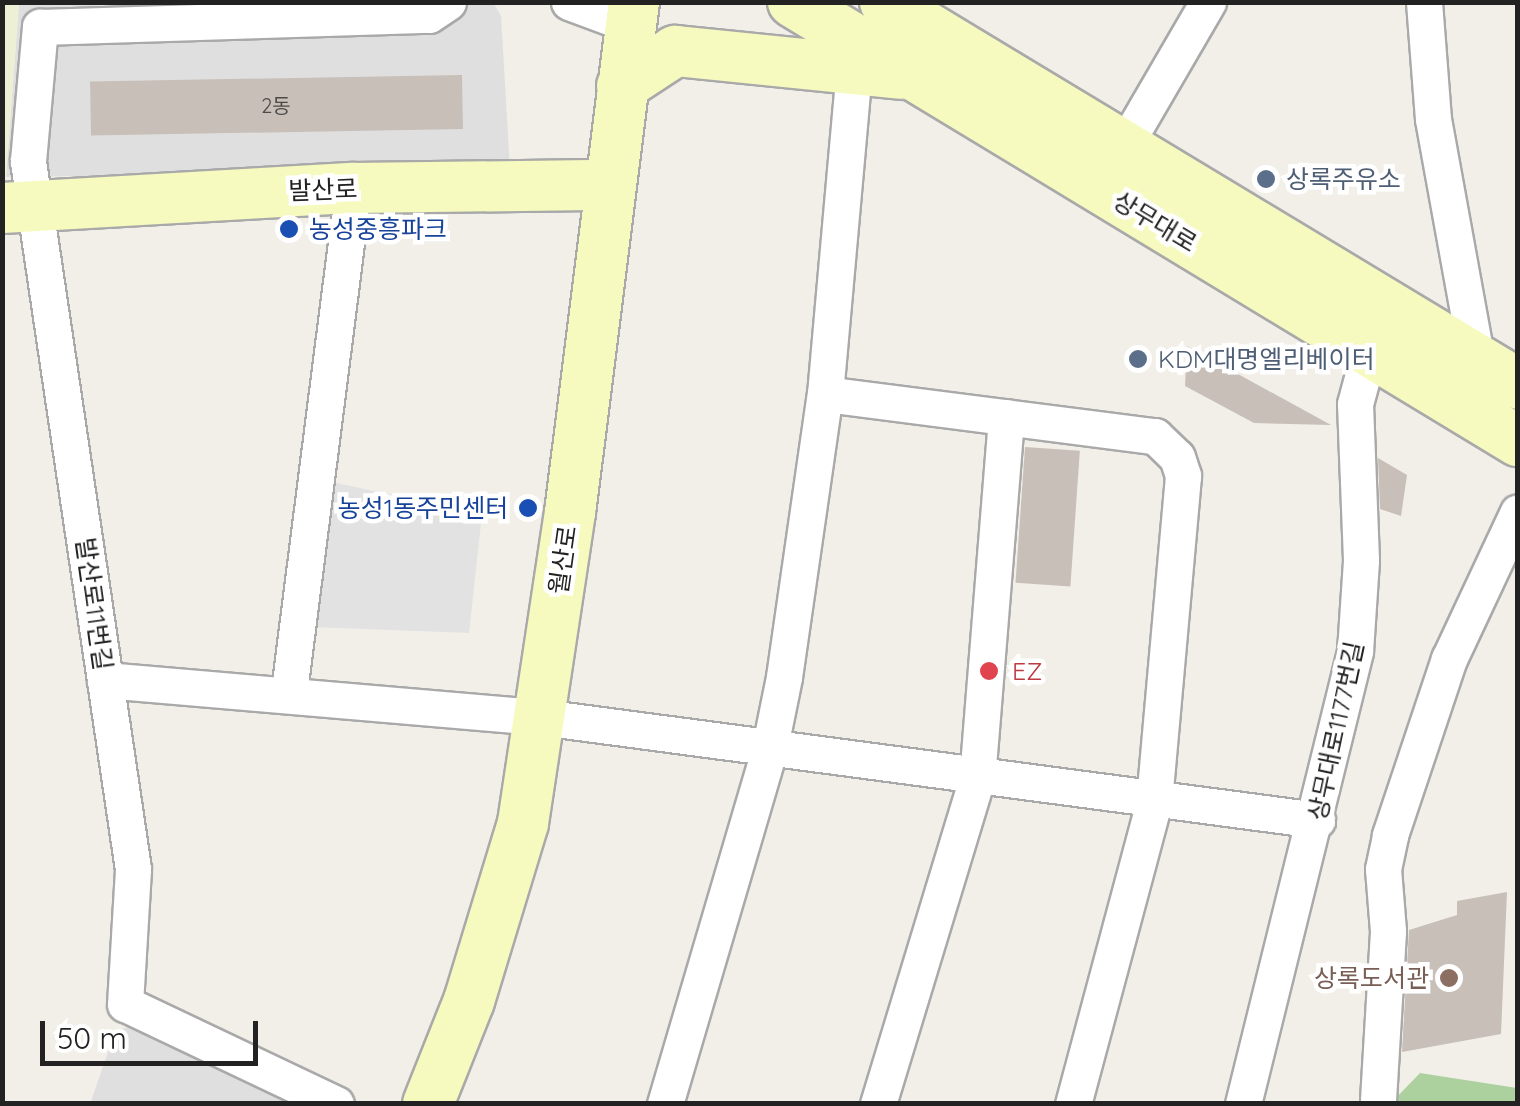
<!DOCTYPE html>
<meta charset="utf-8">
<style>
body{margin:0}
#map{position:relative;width:1520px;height:1106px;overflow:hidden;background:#f2efe9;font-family:Quicksand,"Noto Sans KR",sans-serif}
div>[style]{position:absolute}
.residential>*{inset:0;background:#e0dfdf}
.farmland>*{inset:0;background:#eef0d5}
.forest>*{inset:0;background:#add19e}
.parking>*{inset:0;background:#e2e2e2}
.building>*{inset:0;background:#c7bfb8;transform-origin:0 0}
.roads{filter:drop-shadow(2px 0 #a9a9a9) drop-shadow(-2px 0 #a9a9a9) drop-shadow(0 2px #a9a9a9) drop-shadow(0 -2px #a9a9a9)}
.street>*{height:35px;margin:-17.5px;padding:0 17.5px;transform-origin:17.5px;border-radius:17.5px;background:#fff}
.secondary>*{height:50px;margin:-25px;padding:0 25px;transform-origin:25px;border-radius:25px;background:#f7fabf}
.dots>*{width:28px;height:28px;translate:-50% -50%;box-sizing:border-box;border:5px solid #fff;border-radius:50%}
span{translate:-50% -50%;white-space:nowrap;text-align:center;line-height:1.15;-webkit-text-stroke:9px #fff;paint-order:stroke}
.number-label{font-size:20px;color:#4b4948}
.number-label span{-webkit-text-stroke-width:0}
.service-label{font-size:25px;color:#4e5e75}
.left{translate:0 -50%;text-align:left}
.street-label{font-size:25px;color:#222}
.transit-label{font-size:25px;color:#164399}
.right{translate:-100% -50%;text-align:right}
.health-label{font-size:25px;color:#be3a42}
.education-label{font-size:25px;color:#785e54}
.frame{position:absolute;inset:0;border:5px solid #222;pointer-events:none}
.scale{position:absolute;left:40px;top:1021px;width:218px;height:45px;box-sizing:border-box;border:5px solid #222;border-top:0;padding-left:12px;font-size:30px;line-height:35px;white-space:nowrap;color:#222;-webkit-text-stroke:8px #fff;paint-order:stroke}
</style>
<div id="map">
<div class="residential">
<div style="clip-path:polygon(493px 2px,501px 16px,510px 170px,6px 177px,19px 3px)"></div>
<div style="clip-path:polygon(139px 1023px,305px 1104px,90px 1104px,115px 1032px)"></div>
</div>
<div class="farmland">
<div style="clip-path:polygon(3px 2px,19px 3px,6px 177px,2px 177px)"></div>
</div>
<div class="forest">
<div style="clip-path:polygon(1420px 1073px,1517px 1088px,1517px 1103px,1390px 1104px)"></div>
</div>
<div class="parking">
<div style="clip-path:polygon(327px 481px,482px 514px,469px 633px,311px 627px)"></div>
</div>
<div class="building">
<div style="left:462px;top:75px;width:54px;height:372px;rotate:89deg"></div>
<div style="clip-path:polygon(1187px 346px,1331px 425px,1254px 423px,1185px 386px)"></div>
<div style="left:1025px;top:447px;width:55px;height:136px;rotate:4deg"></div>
<div style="clip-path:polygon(1378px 458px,1407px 475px,1401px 516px,1380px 509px)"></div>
<div style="clip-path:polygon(1507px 892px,1501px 1034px,1402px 1052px,1409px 930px,1457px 915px,1457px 901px)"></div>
</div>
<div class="roads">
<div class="street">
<div style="left:569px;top:2px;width:66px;rotate:20.4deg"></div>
<div style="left:1424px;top:2px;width:117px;rotate:85.6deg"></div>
<div style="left:1433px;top:119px;width:246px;rotate:79.7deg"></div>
<div style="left:1123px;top:148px;width:169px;rotate:-59.8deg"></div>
<div style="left:825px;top:394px;width:333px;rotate:7.3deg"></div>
<div style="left:1155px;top:436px;width:30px;rotate:44deg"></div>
<div style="left:1177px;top:457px;width:20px;rotate:72deg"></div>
<div style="left:1183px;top:476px;width:327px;rotate:95.1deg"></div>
<div style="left:1154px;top:802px;width:313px;rotate:105deg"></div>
<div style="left:105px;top:680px;width:438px;rotate:4.9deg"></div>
<div style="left:541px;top:717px;width:783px;rotate:7.56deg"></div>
<div style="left:289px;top:691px;width:507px;rotate:-82.75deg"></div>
<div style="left:1378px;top:1100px;width:169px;rotate:-86.6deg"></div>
<div style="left:1388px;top:931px;width:62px;rotate:-94.6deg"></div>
<div style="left:1383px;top:869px;width:35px;rotate:-78deg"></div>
<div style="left:1390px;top:835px;width:186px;rotate:-71.5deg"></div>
<div style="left:1449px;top:659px;width:162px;rotate:-64.9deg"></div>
<div style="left:336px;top:1104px;width:233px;rotate:-154.6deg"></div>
<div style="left:125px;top:1004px;width:135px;rotate:-86.6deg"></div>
<div style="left:133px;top:869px;width:716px;rotate:-98.44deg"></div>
<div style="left:28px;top:161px;width:135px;rotate:-84.9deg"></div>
<div style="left:40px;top:27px;width:389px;rotate:-1.8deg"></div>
<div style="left:429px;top:15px;width:23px;rotate:-34deg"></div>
<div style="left:665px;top:1104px;width:368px;rotate:-73.6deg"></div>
<div style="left:769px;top:751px;width:76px;rotate:-78.5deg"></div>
<div style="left:784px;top:677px;width:286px;rotate:-81.8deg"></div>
<div style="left:825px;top:394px;width:326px;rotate:-84.9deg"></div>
<div style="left:878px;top:1104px;width:340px;rotate:-73.1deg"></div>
<div style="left:977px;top:779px;width:363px;rotate:-85.4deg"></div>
<div style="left:1243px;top:1104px;width:467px;rotate:-76.1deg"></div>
<div style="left:1355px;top:651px;width:91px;rotate:-86.2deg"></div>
<div style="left:1361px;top:560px;width:156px;rotate:-92.2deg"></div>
<div style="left:1355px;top:404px;width:54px;rotate:-74.9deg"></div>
</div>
<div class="secondary">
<div style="left:793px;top:2px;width:848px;rotate:31.2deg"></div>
<div style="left:885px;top:2px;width:739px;rotate:31.11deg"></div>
<div style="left:622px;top:86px;width:64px;rotate:-33.4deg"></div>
<div style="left:675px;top:51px;width:227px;rotate:5.8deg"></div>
<div style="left:2px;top:208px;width:352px;rotate:-3.3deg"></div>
<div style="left:353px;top:188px;width:257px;rotate:-0.7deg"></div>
<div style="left:428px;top:1104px;width:111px;rotate:-68.3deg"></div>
<div style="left:469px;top:1001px;width:186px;rotate:-73.1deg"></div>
<div style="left:523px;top:823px;width:314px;rotate:-81.4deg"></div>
<div style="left:570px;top:513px;width:515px;rotate:-82.86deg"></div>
</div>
</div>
<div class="dots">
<div style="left:1266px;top:179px;background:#5c6f8a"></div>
<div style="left:289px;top:229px;background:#1a4fb4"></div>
<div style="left:1138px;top:359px;background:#5c6f8a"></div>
<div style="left:528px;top:508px;background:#1a4fb4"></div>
<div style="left:989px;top:671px;background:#e0444e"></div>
<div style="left:1449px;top:978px;background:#8d6e63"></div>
</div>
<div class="number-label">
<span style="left:276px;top:105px">2동</span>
</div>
<div class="service-label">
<span class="left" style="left:1286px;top:179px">상록주유소</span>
<span class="left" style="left:1158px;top:359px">KDM대명엘리베이터</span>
</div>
<div class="street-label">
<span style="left:323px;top:190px;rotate:-2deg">발산로</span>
<span style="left:1155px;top:222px;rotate:31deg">상무대로</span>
<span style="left:563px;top:560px;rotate:-82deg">월산로</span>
<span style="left:94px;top:604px;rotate:82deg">발산로11번길</span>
<span style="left:1336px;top:731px;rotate:-78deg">상무대로1177번길</span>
</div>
<div class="transit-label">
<span class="left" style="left:309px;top:229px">농성중흥파크</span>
<span class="right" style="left:508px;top:508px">농성1동주민센터</span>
</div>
<div class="health-label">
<span class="left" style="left:1012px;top:671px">EZ</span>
</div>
<div class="education-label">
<span class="right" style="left:1429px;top:978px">상록도서관</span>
</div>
<div class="frame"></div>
<div class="scale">50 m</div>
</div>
